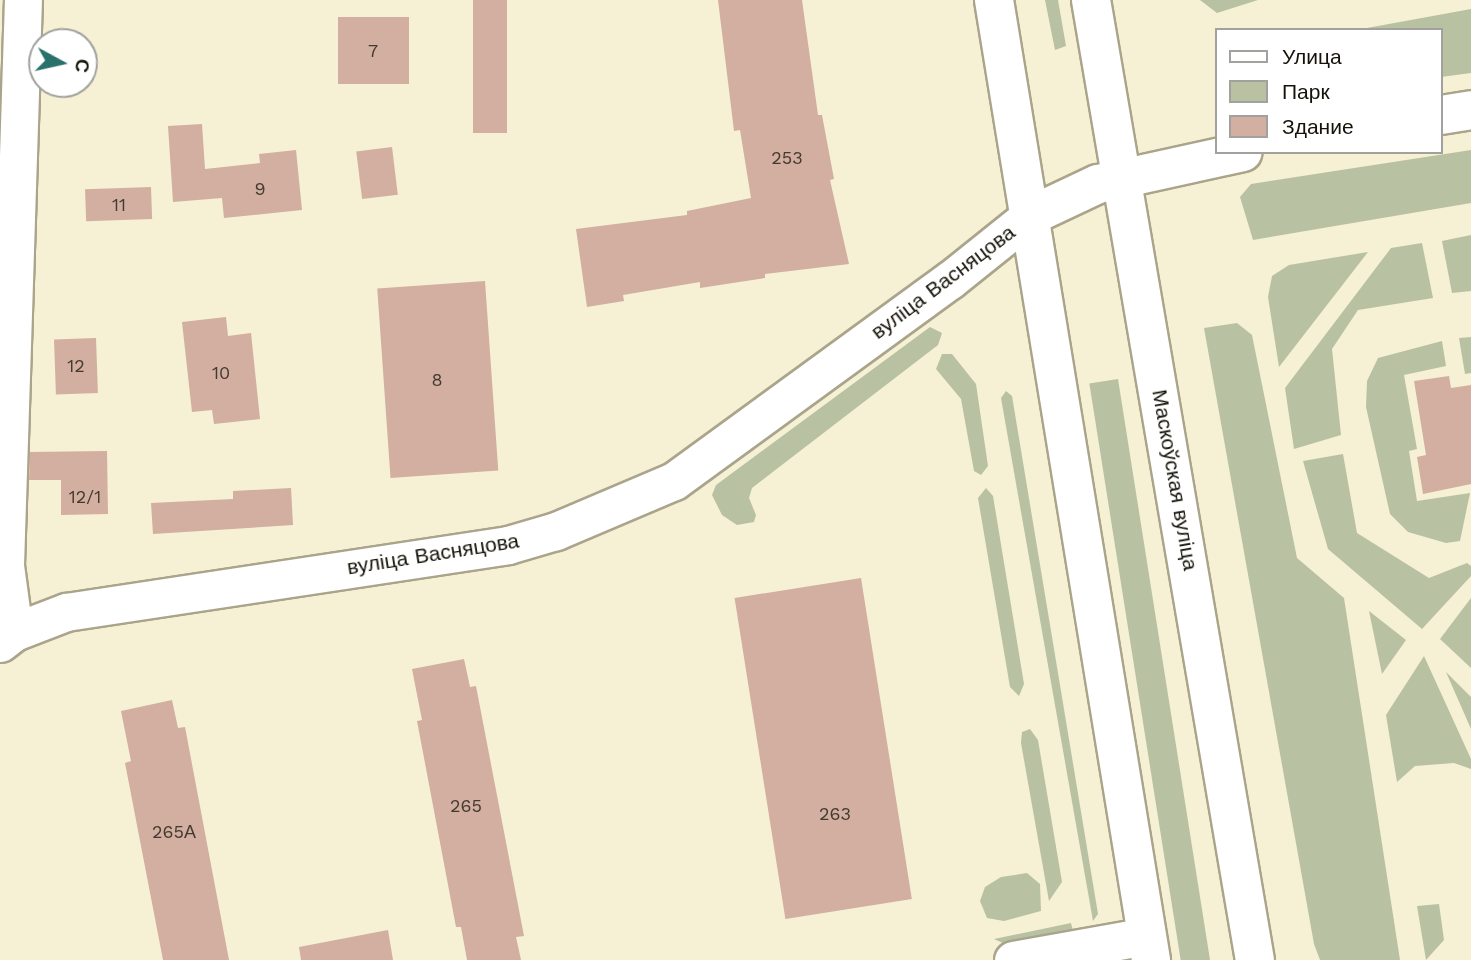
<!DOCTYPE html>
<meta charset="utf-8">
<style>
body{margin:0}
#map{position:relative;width:1471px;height:960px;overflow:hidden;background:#f6f0d5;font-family:"Work Sans",sans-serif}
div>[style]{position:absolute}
.green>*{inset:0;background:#b8c2a2;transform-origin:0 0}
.building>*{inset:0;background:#d2afa0;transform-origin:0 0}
.roads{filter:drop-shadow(2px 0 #aaa48b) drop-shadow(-2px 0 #aaa48b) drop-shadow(0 2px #aaa48b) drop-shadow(0 -2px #aaa48b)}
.minor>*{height:37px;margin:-18.5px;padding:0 18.5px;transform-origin:18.5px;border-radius:18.5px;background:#fff}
.major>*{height:38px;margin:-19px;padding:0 19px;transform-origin:19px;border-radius:19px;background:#fff}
span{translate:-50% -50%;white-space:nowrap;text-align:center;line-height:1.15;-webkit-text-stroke:5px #fff;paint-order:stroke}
.number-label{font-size:18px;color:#443a2f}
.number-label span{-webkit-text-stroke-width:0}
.street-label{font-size:21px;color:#151309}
.legend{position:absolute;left:1215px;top:28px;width:228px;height:126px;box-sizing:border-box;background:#fff;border:2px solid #a1a19d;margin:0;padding:9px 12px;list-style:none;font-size:21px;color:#151309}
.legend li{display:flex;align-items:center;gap:14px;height:35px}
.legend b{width:35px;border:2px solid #a1a19d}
.north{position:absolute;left:28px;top:28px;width:70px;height:70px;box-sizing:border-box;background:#fff;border:2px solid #a1a19d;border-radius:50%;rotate:98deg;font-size:19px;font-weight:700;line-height:28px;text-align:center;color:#151309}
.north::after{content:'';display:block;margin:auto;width:24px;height:32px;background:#29726c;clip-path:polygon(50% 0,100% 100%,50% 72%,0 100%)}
</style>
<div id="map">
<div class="green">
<div style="clip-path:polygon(1045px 0,1058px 0,1066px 46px,1055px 50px)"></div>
<div style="clip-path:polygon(1200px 0,1258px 0,1217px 13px)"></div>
<div style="clip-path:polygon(1471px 9px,1471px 73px,1441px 77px,1441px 30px,1356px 30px)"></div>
<div style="clip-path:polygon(1471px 150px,1471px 203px,1253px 240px,1240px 197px,1251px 184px)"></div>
<div style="clip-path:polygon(1471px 235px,1471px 291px,1452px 293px,1442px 241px)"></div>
<div style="clip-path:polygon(1422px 243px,1433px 298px,1358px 310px,1332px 349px,1341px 435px,1294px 449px,1285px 388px,1391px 248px)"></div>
<div style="clip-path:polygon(1368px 252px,1279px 367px,1268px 297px,1272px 276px,1289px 265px)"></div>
<div style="clip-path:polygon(1237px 323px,1252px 335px,1297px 558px,1344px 598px,1400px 960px,1320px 960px,1314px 944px,1204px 328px)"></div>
<div style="clip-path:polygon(930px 327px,942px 333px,938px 345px,752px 488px,749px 498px,756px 515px,754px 522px,737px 525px,722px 515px,712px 495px,716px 485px)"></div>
<div style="clip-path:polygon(1471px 337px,1471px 373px,1465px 374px,1459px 338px)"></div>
<div style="clip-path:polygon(1442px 341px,1446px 366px,1404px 375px,1417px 449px,1409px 451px,1417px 501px,1470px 493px,1460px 541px,1446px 543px,1408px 532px,1390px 514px,1366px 407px,1367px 381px,1378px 358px)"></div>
<div style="clip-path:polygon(942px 354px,952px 354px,976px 384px,988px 466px,981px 475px,974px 471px,961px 399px,936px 369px)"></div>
<div style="left:1118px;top:379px;width:589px;height:29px;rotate:81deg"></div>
<div style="clip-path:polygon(1006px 391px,1012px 396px,1098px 914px,1093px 921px,1001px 398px)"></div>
<div style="clip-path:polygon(1343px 454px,1357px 533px,1429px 578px,1467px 563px,1471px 566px,1471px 576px,1422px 629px,1328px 549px,1303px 461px)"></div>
<div style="clip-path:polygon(986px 488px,993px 496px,1024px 684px,1019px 696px,1010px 687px,978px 498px)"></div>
<div style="clip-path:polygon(1471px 598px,1471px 668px,1440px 639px)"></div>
<div style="clip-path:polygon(1369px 611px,1406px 640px,1382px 674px)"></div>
<div style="clip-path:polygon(1424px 656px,1471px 759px,1471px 769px,1454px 763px,1415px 766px,1397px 782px,1386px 715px)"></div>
<div style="clip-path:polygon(1446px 672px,1471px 697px,1471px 729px)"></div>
<div style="clip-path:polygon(1030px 729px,1038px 740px,1062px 882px,1049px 901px,1021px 743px,1022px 732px)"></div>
<div style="clip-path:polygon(1027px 873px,1040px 884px,1041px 911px,1004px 921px,987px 918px,980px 901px,985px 887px,1001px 877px)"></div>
<div style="clip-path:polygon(1439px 904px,1444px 940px,1426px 960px,1417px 906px)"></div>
<div style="clip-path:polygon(1071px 923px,1073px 931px,1005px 944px,994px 939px)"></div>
</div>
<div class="building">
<div style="left:473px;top:0;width:34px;height:133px"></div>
<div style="clip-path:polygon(718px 0,802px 0,818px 115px,822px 115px,834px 179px,830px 180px,849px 264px,765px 274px,765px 278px,700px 288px,700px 282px,623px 295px,624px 301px,587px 307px,576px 229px,687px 215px,687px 211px,751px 198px,740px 130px,734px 131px)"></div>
<div style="left:338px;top:17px;width:71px;height:67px"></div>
<div style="clip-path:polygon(202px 124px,205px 169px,260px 163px,259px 154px,296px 150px,302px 210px,224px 218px,222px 198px,173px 202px,168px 126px)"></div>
<div style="left:392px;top:147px;width:48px;height:36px;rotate:83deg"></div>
<div style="left:151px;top:187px;width:32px;height:66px;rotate:88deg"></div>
<div style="left:485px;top:281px;width:190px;height:108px;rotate:86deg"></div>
<div style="clip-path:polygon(226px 317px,228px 336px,251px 333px,260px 419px,214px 424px,212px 410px,192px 412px,182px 322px)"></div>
<div style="left:96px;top:338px;width:55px;height:42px;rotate:88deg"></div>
<div style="clip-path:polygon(1449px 376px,1451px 388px,1471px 385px,1471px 484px,1423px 494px,1417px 457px,1426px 455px,1414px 381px)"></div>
<div style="clip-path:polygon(107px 451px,108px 514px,61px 515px,61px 480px,29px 480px,30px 452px)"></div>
<div style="clip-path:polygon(291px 488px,293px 525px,153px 534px,151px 503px,233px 499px,233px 491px)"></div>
<div style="left:861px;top:578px;width:325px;height:128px;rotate:81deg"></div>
<div style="clip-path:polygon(464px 659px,470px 687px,476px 686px,524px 936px,516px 937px,521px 960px,467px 960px,461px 927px,456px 927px,417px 721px,422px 720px,412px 669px)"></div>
<div style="clip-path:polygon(172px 700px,178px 728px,185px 727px,229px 960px,163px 960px,125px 763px,131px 761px,121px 711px)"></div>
<div style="clip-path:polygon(388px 930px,393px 960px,301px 960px,299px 947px)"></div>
</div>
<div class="roads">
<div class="minor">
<div style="left:14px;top:632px;width:68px;rotate:-97.7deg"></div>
<div style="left:5px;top:565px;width:565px;rotate:-88.18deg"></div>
<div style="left:0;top:643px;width:18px;rotate:-38deg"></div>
<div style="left:14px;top:632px;width:56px;rotate:-21deg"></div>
<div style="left:66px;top:612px;width:447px;rotate:-8.6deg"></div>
<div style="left:508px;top:545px;width:50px;rotate:-16.3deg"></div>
<div style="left:556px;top:531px;width:128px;rotate:-23deg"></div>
<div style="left:674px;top:481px;width:341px;rotate:-36.1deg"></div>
<div style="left:950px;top:280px;width:102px;rotate:-38.7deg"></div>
<div style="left:1013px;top:960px;width:135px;rotate:-10.2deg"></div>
</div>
<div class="major">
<div style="left:994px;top:0;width:973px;rotate:80.71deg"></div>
<div style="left:1091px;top:0;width:974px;rotate:80.31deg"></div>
<div style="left:1441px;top:115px;width:30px;rotate:-9deg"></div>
<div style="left:1030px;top:216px;width:75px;rotate:-25.2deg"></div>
<div style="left:1098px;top:184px;width:148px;rotate:-12.4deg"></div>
</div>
</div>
<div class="number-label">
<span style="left:373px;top:51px">7</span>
<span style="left:787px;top:158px">253</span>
<span style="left:260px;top:189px">9</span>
<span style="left:119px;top:205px">11</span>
<span style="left:76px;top:366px">12</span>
<span style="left:221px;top:373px">10</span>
<span style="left:437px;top:380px">8</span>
<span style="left:85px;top:497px">12/1</span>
<span style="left:466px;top:806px">265</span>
<span style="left:835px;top:814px">263</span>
<span style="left:174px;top:832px">265А</span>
</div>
<div class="street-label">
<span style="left:943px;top:282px;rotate:-37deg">вуліца Васняцова</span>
<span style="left:1175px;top:480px;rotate:80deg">Маскоўская вуліца</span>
<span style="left:433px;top:554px;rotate:-9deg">вуліца Васняцова</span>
</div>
<ul class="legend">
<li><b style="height:9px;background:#fff"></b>Улица</li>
<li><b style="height:19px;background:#b8c2a2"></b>Парк</li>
<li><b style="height:19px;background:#d2afa0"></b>Здание</li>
</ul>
<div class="north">С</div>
</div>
